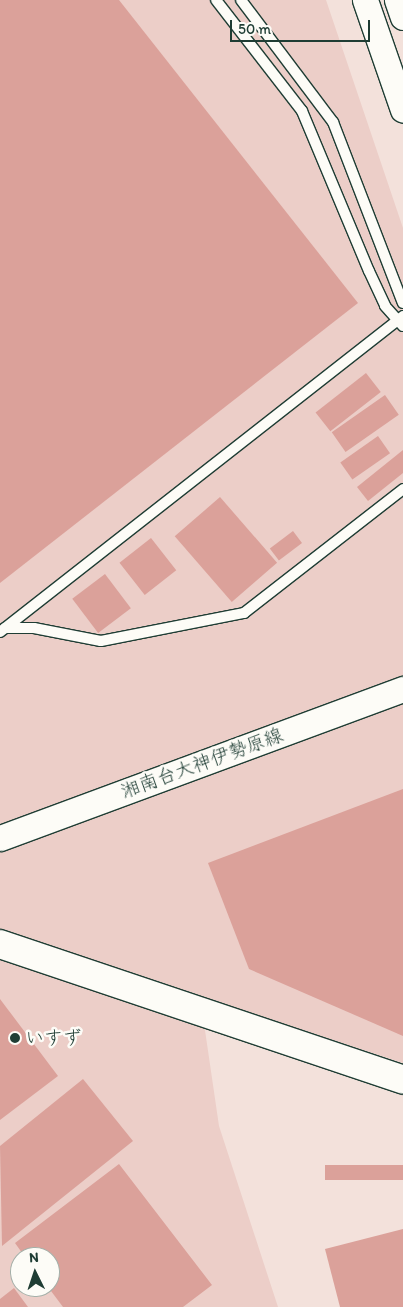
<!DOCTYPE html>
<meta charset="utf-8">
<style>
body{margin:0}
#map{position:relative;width:403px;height:1307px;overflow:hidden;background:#f3e1db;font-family:Itim,"Klee One",sans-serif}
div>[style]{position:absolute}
.built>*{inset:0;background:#eccec8}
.building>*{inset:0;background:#dba19a;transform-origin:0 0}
.roads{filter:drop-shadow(1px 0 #1f3d34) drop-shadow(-1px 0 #1f3d34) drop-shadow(0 1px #1f3d34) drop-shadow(0 -1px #1f3d34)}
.service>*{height:10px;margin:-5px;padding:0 5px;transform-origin:5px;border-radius:5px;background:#fdfcf7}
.tertiary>*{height:25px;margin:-12.5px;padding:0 12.5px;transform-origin:12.5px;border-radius:12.5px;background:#fdfcf7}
.secondary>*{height:28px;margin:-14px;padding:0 14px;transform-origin:14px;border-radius:14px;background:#fdfcf7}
.dots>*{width:14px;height:14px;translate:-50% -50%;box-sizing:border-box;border:2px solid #fdfcf7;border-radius:50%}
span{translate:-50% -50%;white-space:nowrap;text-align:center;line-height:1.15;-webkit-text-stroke:5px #fdfcf7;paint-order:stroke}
.street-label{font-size:19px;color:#1f3d34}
.poi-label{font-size:19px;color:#1f3d34}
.left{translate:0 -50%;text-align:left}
.north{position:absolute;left:10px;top:1247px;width:50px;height:50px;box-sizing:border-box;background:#fdfcf7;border:1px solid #a4b0a9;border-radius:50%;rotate:356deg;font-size:14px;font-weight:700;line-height:20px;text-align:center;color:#1f3d34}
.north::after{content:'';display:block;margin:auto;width:18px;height:22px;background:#1f3d34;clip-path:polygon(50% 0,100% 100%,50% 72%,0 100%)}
.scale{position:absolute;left:230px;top:20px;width:140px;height:22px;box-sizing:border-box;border:2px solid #1f3d34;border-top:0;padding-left:6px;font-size:15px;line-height:18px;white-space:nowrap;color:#1f3d34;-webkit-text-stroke:4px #fdfcf7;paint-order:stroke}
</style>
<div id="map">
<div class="built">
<div style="clip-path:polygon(evenodd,0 0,326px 0,403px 228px,403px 1063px,200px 996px,219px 1126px,278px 1307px,0 1307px,0 0,20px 1257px,50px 1257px,50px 1287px,20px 1287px,20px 1257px)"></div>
</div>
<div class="building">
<div style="clip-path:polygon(0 0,119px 0,358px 303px,0 583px)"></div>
<div style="left:366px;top:373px;width:24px;height:64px;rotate:52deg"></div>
<div style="left:385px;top:395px;width:24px;height:65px;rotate:55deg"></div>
<div style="left:378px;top:436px;width:21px;height:46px;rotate:55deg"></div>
<div style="clip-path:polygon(403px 450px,403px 473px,368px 501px,357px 487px)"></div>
<div style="left:220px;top:497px;width:87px;height:60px;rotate:49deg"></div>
<div style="left:293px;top:531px;width:15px;height:29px;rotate:53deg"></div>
<div style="left:151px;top:538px;width:41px;height:40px;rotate:52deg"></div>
<div style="left:105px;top:574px;width:43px;height:41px;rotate:53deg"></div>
<div style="clip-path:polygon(403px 789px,403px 1036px,249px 969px,208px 863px)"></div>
<div style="clip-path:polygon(0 999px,58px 1076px,0 1120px)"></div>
<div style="clip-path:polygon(83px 1079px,133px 1141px,2px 1246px,0 1146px)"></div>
<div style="clip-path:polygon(119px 1164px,212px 1285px,183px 1307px,63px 1307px,48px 1287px,50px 1257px,25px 1257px,15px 1243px)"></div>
<div style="left:403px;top:1165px;width:15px;height:78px;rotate:90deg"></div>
<div style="clip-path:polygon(403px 1229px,403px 1307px,340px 1307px,325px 1249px)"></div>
<div style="clip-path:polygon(14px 1288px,28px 1307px,0 1307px,0 1299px)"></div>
</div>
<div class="roads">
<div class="service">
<div style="left:216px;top:0;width:140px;rotate:52.2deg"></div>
<div style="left:302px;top:111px;width:173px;rotate:67.3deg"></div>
<div style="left:369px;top:271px;width:38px;rotate:65deg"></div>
<div style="left:385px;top:306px;width:27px;rotate:48deg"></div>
<div style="left:241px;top:0;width:153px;rotate:53deg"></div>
<div style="left:333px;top:122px;width:194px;rotate:68.9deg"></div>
<div style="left:5px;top:628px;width:29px"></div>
<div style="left:34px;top:628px;width:68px;rotate:11deg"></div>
<div style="left:101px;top:641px;width:146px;rotate:-11.1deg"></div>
<div style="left:244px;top:613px;width:202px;rotate:-37.9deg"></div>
<div style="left:0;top:632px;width:512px;rotate:-38.1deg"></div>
</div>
<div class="tertiary">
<div style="left:365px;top:0;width:116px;rotate:70.9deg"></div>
<div style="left:397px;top:0;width:18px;rotate:71deg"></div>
<div style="left:0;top:838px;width:430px;rotate:-20.3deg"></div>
</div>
<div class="secondary">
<div style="left:0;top:944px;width:425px;rotate:18.6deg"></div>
</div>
</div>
<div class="dots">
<div style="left:15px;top:1038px;background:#1f3d34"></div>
</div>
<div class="street-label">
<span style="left:202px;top:763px;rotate:-20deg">湘南台大神伊勢原線</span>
</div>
<div class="poi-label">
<span class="left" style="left:25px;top:1038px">いすず</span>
</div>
<div class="north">N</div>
<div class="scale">50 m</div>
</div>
